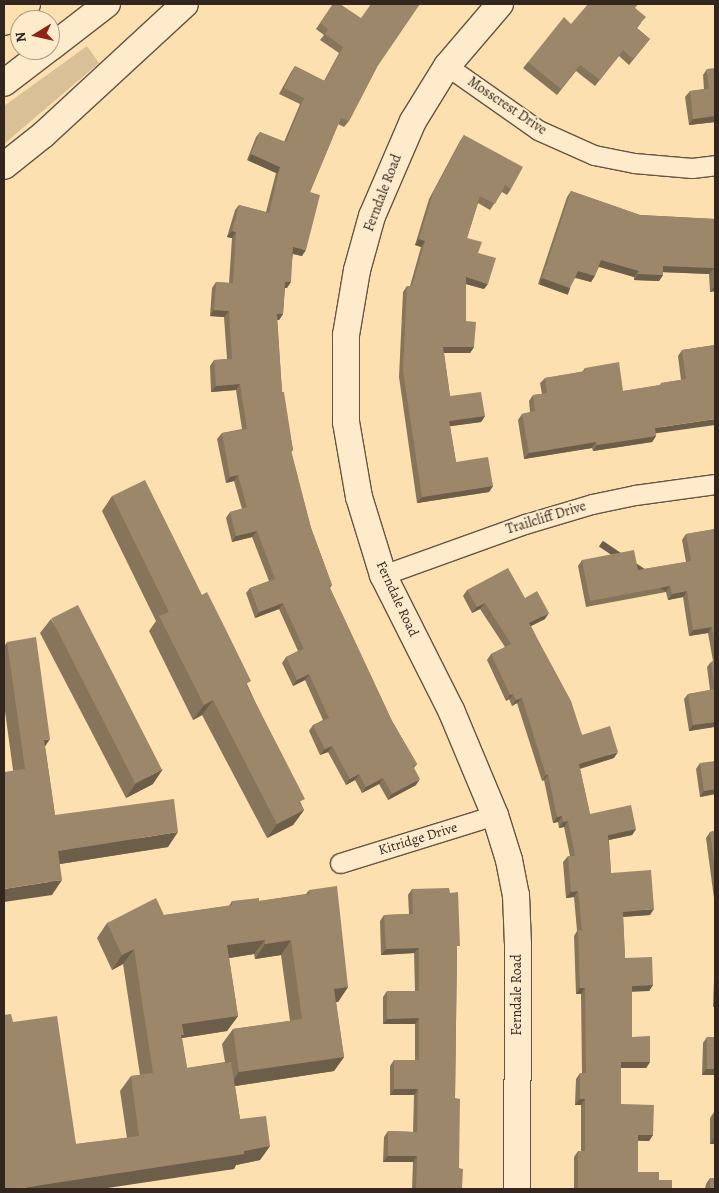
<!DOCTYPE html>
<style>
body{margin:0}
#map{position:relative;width:719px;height:1193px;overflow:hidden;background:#fce0b0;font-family:Alegreya,serif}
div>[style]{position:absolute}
.green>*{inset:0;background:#dac097}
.roads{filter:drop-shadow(1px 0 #655442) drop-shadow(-1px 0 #655442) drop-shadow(0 1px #655442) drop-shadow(0 -1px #655442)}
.street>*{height:19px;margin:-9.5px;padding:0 9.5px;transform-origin:9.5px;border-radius:9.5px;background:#fdebcc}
.secondary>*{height:26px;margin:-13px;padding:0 13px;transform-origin:13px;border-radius:13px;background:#fdebcc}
.highway>*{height:28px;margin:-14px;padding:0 14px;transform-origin:14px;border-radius:14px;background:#fce0b0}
.wall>*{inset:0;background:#86745b}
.shaded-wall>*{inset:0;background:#6d5e4a;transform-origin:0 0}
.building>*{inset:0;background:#9c876a;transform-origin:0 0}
span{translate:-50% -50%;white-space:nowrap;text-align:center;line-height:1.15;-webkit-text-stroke:4px #fdebcc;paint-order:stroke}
.street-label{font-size:14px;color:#33261e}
.frame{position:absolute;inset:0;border:5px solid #33261e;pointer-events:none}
.north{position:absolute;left:10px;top:10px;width:50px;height:50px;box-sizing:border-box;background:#fdebcc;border:1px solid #ac9c86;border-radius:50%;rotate:261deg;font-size:14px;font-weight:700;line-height:20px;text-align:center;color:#33261e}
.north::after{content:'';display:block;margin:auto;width:18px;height:22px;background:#8f2418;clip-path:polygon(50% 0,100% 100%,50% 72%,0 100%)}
</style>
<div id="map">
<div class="green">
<div style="clip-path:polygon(87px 46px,99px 63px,4px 144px,4px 106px)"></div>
</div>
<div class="roads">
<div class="street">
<div style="left:447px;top:66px;width:111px;rotate:35.1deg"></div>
<div style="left:538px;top:130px;width:61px;rotate:24.1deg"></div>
<div style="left:594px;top:155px;width:41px;rotate:11.3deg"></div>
<div style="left:634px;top:163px;width:58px;rotate:4.9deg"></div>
<div style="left:692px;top:168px;width:23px;rotate:-7deg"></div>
<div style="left:383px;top:575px;width:151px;rotate:-19.8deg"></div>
<div style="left:525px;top:524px;width:70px;rotate:-16.6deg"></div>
<div style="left:592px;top:504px;width:44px;rotate:-11.8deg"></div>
<div style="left:635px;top:495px;width:81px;rotate:-7.8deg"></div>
<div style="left:340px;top:863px;width:162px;rotate:-17.2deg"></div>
</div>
<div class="secondary">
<div style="left:500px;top:4px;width:82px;rotate:130.5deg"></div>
<div style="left:447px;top:66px;width:65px;rotate:121.7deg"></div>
<div style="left:413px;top:121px;width:103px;rotate:113.3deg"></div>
<div style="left:372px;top:216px;width:56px;rotate:105.5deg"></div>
<div style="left:357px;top:270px;width:66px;rotate:99.6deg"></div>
<div style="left:346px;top:335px;width:87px;rotate:90deg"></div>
<div style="left:346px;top:422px;width:76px;rotate:80.2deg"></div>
<div style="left:359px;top:497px;width:82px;rotate:72.9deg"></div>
<div style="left:383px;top:575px;width:151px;rotate:63.3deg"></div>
<div style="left:451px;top:710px;width:114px;rotate:67.3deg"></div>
<div style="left:495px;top:815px;width:47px;rotate:72.7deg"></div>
<div style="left:509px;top:860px;width:36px;rotate:79deg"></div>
<div style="left:516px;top:895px;width:49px;rotate:87.7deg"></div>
<div style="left:518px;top:944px;width:245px;rotate:90.2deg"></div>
<div style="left:50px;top:48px;width:72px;rotate:-37.7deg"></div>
<div style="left:4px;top:83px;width:54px;rotate:-37.5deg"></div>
<div style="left:4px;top:166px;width:50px;rotate:-38.5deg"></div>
<div style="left:43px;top:135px;width:193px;rotate:-42.7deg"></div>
</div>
<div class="highway">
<div style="left:4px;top:21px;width:28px;rotate:-38deg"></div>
</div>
</div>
<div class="wall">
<div style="clip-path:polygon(333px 4px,377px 67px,349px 121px,344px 127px,338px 124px,310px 192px,302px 256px,293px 254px,287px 288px,285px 288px,283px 314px,279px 320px,277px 320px,282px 392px,293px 450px,291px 452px,311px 528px,332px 585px,330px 588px,392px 721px,417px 764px,414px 768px,416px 785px,388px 800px,379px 784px,362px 793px,355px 780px,346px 785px,328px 752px,320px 755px,309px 731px,313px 725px,323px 720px,305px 680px,293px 686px,282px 663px,286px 657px,298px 651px,279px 609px,255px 618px,246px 593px,250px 588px,269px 581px,252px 537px,232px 542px,226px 518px,230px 512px,242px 509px,234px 481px,226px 483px,217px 439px,222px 433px,242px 429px,236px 390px,211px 392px,210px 366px,214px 360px,227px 359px,224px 317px,210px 316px,212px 288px,216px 282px,229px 283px,232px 238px,227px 237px,235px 210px,239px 205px,266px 212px,276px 173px,247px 160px,256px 137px,260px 132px,284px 142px,300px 104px,279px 94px,291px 72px,295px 66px,324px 81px,339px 53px,320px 40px,324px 35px,316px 29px)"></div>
<div style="clip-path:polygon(635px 8px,641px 23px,637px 28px,650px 39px,629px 65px,619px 56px,595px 86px,576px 71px,557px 95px,523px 68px,528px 62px)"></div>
<div style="clip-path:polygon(707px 69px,715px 122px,689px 125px,685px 97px,690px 91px,704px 89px,703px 75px)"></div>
<div style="clip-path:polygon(464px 135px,511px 189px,507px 195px,502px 192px,490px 210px,478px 203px,467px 238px,478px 253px,484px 289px,466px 284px,466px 321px,474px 347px,470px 353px,444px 353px,450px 396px,485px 416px,481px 422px,450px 426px,456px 462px,493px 486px,489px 492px,417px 503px,399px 377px,403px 292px,407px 286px,410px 286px,421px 247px,415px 245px,429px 199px,460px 141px)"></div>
<div style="clip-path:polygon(571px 191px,640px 215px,715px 219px,715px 291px,710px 292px,709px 274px,663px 272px,663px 275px,659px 281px,634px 280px,634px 277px,599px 267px,591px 282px,575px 278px,566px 294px,538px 284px,567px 197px)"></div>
<div style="clip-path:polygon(715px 345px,655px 434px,656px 436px,652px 442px,593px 451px,592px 448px,524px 459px,518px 420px,522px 414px,530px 412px,529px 401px,533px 395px,542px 394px,540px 383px,545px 378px,582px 372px,585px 368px,623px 391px,660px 385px,661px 383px,681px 380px,678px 356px,682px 350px)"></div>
<div style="clip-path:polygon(112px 496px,202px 595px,248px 686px,304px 810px,293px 825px,267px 838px,202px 715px,193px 720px,149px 631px,156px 621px,102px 511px)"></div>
<div style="clip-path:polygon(715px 529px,715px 736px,714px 727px,689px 731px,684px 699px,688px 694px,710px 690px,707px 667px,711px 662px,713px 661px,708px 633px,689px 636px,683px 597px,668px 600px,666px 592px,586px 607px,578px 566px,582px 560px,638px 570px,686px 562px,682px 540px,686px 534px)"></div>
<div style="clip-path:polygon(467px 590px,525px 598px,545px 619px,531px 626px,582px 735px,614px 758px,580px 769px,590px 814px,636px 829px,632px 835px,609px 840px,611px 873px,650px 915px,623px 917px,625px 958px,653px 985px,649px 991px,632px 991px,632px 1037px,650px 1062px,646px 1068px,621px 1068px,621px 1104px,653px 1135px,649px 1141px,638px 1141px,638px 1172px,659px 1180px,672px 1189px,574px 1189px,574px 1157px,578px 1151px,581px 1151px,581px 1105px,575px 1105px,576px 1079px,580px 1073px,582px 1073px,581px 994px,576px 994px,574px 936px,577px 931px,574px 897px,566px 898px,563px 862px,568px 856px,570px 856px,564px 827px,559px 828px,558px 822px,553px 823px,544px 780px,542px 781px,517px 703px,512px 706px,509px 699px,506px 701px,487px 660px,491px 654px,505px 647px,480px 609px,472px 613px,463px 596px)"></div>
<div style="clip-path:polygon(51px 619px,153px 784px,126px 798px,40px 633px)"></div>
<div style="clip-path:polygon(7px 642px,45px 746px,55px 815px,168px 847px,60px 864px,52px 895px,13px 770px,4px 704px,4px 647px)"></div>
<div style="clip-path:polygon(700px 763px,715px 794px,700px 797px,696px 769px)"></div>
<div style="clip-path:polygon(715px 831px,715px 906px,706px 838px,710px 832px)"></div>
<div style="clip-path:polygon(412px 889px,457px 951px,455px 1098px,459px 1168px,462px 1189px,412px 1189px,413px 1162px,383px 1162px,384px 1137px,388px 1131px,413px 1132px,414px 1095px,390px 1095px,390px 1066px,394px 1060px,415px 1060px,415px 1024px,383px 1024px,383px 997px,387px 991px,415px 991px,414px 953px,381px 955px,380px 921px,384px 915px,409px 914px,408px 895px)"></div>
<div style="clip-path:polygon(evenodd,309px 890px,348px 987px,338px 1002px,336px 1002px,344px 1057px,334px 1071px,235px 1086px,240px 1119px,270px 1146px,260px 1160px,236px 1165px,234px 1169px,4px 1189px,13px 1022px,76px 1144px,127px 1138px,120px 1091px,131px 1076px,140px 1075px,123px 964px,112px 970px,97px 938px,107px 923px,229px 906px,232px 901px,259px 901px,306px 894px,309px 890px,254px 954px,255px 959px,281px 955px,290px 1021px,233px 1029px,222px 1044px,225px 1062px,187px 1068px,182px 1038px,227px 1031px,238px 1016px,229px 958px,254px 954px)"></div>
<div style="clip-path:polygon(715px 977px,715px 1007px,713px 1007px,714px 979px)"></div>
<div style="clip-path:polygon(707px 1037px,715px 1075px,702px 1075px,703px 1043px)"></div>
<div style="clip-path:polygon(714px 1112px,715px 1144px,710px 1144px,710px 1118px)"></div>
<div style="clip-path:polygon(710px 1178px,715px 1189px,705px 1189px,706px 1184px)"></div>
</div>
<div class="shaded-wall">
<div style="clip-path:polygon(715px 116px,715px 122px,689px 125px,693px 119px)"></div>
<div style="left:251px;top:154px;width:32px;height:7px;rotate:24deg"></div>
<div style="clip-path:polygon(232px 231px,236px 232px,232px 238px,227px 237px)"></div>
<div style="clip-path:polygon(419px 239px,425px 241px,421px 247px,415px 245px)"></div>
<div style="clip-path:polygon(293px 247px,306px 250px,302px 256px,289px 253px)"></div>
<div style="clip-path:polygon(601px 260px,639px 271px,634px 277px,597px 266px)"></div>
<div style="clip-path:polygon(663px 266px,714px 268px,709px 274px,659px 272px)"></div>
<div style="clip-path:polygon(578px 271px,595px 276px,591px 282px,574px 277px)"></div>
<div style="clip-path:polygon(638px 274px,663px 275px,659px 281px,634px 280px)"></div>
<div style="clip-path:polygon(466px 277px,488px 284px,484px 289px,462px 283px)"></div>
<div style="left:542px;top:278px;width:30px;height:7px;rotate:20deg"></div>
<div style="clip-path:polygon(285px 282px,291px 282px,287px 288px,281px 288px)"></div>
<div style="clip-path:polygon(715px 286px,715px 291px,710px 292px)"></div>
<div style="clip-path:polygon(214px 310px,229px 311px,224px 317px,210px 316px)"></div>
<div style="clip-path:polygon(277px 314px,283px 314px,279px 320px,273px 320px)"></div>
<div style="clip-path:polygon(443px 347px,474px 347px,470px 353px,438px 353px)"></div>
<div style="clip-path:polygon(240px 384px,236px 390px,211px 392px,216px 386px)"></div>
<div style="clip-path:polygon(485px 416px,481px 422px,445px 427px,449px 421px)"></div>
<div style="clip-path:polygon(715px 419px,715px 425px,651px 434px,655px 428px)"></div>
<div style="clip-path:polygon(656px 436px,652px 442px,593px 451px,597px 445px)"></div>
<div style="clip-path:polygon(596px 442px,592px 448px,524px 459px,529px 453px)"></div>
<div style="clip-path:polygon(238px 475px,234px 481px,226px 483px,230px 477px)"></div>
<div style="clip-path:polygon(493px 486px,489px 492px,417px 503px,422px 497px)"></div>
<div style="clip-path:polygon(257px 531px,252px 537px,232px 542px,236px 536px)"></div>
<div style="left:670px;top:586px;width:7px;height:81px;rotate:124deg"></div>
<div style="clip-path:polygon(687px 591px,683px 597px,668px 600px,672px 594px)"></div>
<div style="clip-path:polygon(283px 603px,279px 609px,255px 618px,259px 612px)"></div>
<div style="clip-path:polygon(485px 603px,480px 609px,472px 613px,477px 607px)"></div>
<div style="clip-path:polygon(549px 613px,545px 619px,525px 629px,529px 623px)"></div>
<div style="clip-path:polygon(712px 627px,708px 633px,689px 636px,693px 630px)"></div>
<div style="clip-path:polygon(309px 674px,305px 680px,293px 686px,297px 680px)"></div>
<div style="clip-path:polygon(513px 694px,509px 699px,506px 701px,510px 695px)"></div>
<div style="clip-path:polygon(522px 698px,517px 703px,512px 706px,516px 700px)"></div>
<div style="clip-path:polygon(213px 700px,202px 715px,193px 720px,204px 705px)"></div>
<div style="clip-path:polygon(715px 722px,715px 725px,714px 727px,689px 731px,693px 725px)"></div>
<div style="clip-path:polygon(50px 739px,40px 754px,44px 740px)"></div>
<div style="clip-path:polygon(332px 746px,328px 752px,320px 755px,325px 749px)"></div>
<div style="clip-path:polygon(618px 752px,614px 758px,575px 770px,579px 764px)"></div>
<div style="clip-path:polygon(163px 769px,153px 784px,126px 798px,136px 783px)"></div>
<div style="clip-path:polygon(359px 774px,355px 780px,346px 785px,350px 779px)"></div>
<div style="clip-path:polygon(548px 774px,544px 780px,542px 781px,546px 775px)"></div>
<div style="clip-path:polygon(383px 778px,379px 784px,362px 793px,366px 787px)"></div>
<div style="clip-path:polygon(420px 779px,416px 785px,388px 800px,392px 794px)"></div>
<div style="clip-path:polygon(715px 789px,715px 794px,700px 797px,704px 791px)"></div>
<div style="clip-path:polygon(304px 810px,293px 825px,267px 838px,277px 824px)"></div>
<div style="clip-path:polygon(562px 816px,558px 822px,553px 823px,557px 817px)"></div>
<div style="clip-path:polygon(568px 821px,564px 827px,559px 828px,563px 822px)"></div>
<div style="clip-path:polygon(636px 829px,632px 835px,604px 841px,608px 835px)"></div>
<div style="clip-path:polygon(178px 832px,168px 847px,47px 866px,58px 851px)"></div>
<div style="clip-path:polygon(62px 880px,52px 895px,4px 902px,4px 889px)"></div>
<div style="clip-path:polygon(578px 891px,574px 897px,566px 898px,571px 892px)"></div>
<div style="clip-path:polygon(654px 909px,650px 915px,619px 917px,623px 912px)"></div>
<div style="clip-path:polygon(265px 940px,254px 954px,217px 960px,227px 945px)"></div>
<div style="clip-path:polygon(291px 940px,281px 955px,255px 959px,265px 944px)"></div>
<div style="clip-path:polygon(419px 948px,414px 953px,381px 955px,386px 949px)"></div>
<div style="clip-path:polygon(134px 949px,123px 964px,112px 970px,122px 955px)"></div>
<div style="clip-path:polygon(653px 985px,649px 991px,628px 992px,632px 986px)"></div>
<div style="clip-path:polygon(348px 987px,338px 1002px,324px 1004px,334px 989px)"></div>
<div style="clip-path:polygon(580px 988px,585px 988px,581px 994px,576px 994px)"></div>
<div style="clip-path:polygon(238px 1016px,227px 1031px,182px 1038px,174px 1050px,182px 1024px)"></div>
<div style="clip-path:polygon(419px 1018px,415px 1024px,383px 1024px,387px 1019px)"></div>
<div style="clip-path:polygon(344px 1057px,334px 1071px,229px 1087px,239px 1072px)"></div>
<div style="clip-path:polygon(621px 1062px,650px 1062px,646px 1068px,617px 1068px)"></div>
<div style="clip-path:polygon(706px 1069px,715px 1069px,715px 1075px,702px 1075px)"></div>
<div style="clip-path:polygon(394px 1089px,418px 1089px,414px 1095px,390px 1095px)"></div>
<div style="clip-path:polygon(580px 1099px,585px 1099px,581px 1105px,575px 1105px)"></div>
<div style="clip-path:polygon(638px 1135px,653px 1135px,649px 1141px,634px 1140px)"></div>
<div style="clip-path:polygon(714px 1138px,715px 1138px,715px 1144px,710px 1144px)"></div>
<div style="clip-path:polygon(270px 1146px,260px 1160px,236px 1165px,234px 1169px,101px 1189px,16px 1189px,244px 1151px)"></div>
<div style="clip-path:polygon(388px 1156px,417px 1156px,413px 1162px,383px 1162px)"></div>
</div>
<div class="building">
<div style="clip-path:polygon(333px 4px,340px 4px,361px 18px,371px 4px,420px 4px,377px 67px,349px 121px,341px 118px,310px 192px,320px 195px,306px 250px,293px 247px,291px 282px,285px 282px,283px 314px,277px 314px,282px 392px,284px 392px,293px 450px,291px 450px,311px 528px,332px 585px,329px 586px,392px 721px,417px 764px,413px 766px,420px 779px,392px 794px,383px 778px,366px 787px,359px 774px,350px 779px,332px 746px,325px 749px,313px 725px,329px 718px,309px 674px,297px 680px,286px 657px,304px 649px,283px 603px,259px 612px,250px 588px,275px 579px,257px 531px,236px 536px,230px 512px,247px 507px,238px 475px,230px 477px,222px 433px,247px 429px,240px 384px,216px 386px,214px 360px,232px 359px,229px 311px,214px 310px,216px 282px,233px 283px,236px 232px,232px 231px,239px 205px,269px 213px,280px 167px,251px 154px,260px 132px,286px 142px,304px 98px,284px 88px,295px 66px,325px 81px,343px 47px,325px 34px,328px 29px,320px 23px)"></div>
<div style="clip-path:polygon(588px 4px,638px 4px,635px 8px,646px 17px,636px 28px,650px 39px,633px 59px,623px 50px,600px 80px,580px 65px,561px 89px,528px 62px,564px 17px,571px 24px)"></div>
<div style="clip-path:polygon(715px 68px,715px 116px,693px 119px,690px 91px,709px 89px,707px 69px)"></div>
<div style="clip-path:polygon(464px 135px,523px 167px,511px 189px,505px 185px,495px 204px,480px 196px,467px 238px,482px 242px,478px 253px,496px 258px,488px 284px,466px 277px,466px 321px,476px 322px,474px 347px,443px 347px,450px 396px,481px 392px,485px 416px,449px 421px,456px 462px,488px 457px,493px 486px,422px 497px,403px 371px,407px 286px,412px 286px,425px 241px,419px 239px,433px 193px)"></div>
<div style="clip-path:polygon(571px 191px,640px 215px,715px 219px,715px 286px,714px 268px,663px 266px,663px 275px,638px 274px,639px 271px,601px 260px,595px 276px,578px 271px,570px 288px,542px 278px)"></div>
<div style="clip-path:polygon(715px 345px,715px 419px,655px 428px,656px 436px,597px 445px,596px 442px,529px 453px,522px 414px,535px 411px,533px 395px,547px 393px,545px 378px,585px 371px,585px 368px,619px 362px,623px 391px,661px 385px,661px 383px,686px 379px,682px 350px)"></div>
<div style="clip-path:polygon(145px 480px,202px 595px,207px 592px,226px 630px,251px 681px,246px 684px,305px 799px,299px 802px,304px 810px,277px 824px,213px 700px,204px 705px,159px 616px,169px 612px,112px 496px)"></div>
<div style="clip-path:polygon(715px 529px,715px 644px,712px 627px,693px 630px,687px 591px,672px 594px,670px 586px,590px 601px,582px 560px,634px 550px,638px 570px,691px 561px,686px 534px)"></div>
<div style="clip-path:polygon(508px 568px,525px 598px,537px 591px,549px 613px,529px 623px,571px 701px,582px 735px,610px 726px,618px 752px,579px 764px,590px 814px,631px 805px,636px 829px,608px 835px,611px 873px,651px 870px,654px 909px,623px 912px,625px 958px,652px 957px,653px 985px,632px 986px,632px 1037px,650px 1036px,650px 1062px,621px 1062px,621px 1104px,654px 1105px,653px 1135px,638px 1135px,638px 1172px,659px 1172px,659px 1180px,672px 1180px,672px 1189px,578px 1189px,578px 1151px,585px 1151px,585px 1099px,580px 1099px,580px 1073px,586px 1073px,585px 988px,580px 988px,578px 930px,582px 930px,578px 891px,571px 892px,568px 856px,575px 856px,568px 821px,563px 822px,562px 816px,557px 817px,548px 774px,546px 775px,522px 698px,516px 700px,513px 694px,510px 695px,491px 654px,511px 644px,485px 603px,477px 607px,467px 590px)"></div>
<div style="left:78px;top:605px;width:185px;height:30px;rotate:63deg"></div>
<div style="clip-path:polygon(36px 637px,50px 739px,44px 740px,55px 815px,174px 799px,178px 832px,58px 851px,62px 880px,4px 889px,4px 772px,25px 769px,7px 642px)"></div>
<div style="clip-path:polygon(715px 661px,715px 722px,693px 725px,688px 694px,715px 689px,711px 662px)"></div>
<div style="clip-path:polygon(715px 761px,715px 789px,704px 791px,700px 763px)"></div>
<div style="clip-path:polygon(715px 831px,715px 871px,710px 832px)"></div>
<div style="clip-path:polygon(337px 886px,348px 987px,334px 989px,344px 1057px,239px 1072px,233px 1029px,302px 1019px,291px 940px,265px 944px,265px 940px,227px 945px,238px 1016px,182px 1024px,184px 1035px,181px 1035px,187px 1068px,231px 1062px,240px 1119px,266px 1116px,270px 1146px,244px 1151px,244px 1154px,16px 1189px,4px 1189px,4px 1015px,11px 1014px,13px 1022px,57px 1016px,76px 1144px,139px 1136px,131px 1076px,153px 1073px,134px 949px,122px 955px,107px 923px,156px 898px,164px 915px,232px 905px,232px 901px,259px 898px,259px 901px,310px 894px,309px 890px)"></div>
<div style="clip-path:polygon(449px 888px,450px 893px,458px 892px,460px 946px,457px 946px,455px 1098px,460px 1099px,459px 1168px,463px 1169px,462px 1189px,416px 1189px,417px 1156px,388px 1156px,388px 1131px,417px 1132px,418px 1089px,394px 1089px,394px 1060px,419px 1060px,419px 1018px,387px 1019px,387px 991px,419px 991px,419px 948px,386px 949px,384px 915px,413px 914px,412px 889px)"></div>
<div style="left:707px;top:1037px;width:8px;height:32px"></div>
<div style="left:714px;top:1112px;width:1px;height:26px"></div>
<div style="left:710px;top:1178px;width:5px;height:11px"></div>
</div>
<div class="street-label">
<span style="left:507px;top:106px;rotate:34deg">Mosscrest Drive</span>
<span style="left:383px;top:193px;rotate:-69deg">Ferndale Road</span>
<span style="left:546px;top:518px;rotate:-17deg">Trailcliff Drive</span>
<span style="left:397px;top:599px;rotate:65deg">Ferndale Road</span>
<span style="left:418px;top:839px;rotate:-17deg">Kitridge Drive</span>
<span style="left:517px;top:995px;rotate:-90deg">Ferndale Road</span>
</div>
<div class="frame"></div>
<div class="north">N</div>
</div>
